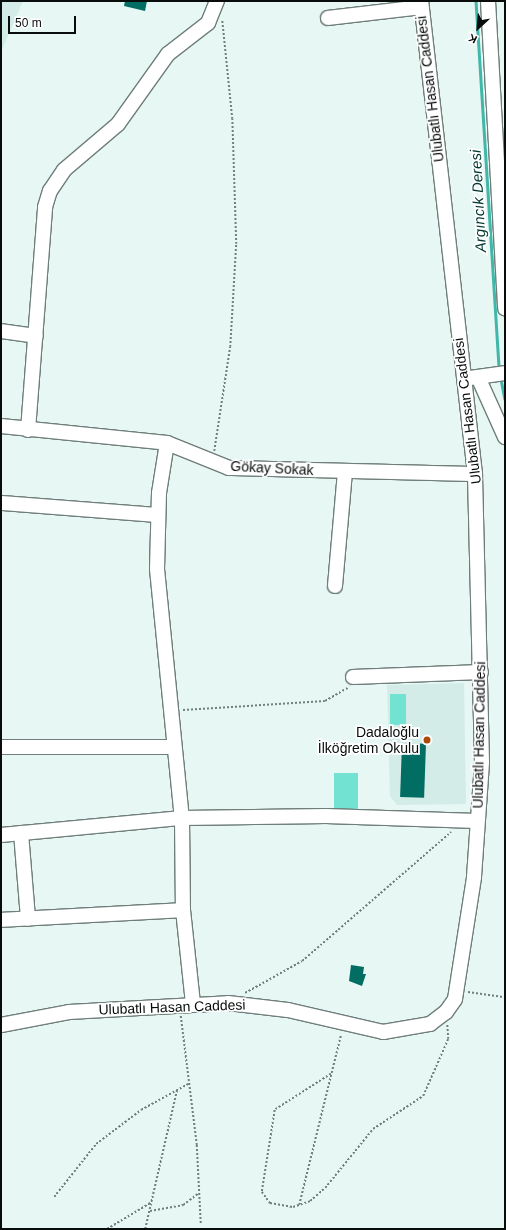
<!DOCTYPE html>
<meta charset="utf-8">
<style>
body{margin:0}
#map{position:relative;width:506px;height:1230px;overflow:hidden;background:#e6f7f4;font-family:Arial,sans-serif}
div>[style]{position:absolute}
.built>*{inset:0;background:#d3ece8}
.green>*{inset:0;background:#72e3d3;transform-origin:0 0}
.stream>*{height:2.5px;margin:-1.25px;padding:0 1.25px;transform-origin:1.25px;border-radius:1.25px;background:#40b7a8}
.building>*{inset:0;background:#016d63;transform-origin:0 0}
.path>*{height:1.5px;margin-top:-0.75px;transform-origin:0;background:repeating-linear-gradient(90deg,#737e7c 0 2px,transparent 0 4px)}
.roads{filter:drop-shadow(1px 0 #6f7e7b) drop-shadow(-1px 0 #6f7e7b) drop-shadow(0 1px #6f7e7b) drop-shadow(0 -1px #6f7e7b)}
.minor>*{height:14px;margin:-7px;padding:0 7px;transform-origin:7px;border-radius:7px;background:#fff}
.dots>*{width:11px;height:11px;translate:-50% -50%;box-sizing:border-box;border:2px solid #fff;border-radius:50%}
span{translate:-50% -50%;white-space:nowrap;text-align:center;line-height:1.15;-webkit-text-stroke:3.5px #fff;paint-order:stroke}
.street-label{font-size:14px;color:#080d0c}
.poi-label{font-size:14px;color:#080d0c}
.right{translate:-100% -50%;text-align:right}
.water-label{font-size:15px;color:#013933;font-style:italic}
.frame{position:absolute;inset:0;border:2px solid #080d0c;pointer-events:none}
.north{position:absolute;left:458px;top:8px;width:40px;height:40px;-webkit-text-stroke:3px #fff;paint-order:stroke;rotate:206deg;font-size:11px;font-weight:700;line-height:16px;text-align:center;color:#080d0c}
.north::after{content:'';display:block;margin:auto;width:14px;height:18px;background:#080d0c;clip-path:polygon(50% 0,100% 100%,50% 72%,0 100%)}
.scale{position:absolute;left:8px;top:16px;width:68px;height:18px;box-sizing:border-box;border:2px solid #080d0c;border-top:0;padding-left:5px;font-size:12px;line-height:14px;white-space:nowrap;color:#080d0c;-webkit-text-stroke:3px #fff;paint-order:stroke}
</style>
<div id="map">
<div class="built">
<div style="clip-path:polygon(1px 1px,23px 1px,1px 52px)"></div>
<div style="clip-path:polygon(464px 683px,466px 804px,397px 805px,390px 796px,387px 685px)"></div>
</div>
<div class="green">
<div style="left:390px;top:694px;width:16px;height:31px"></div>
<div style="left:334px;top:773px;width:24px;height:38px"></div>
</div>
<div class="stream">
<div style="left:476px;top:1px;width:370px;rotate:86.4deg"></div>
<div style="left:501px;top:379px;width:20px;rotate:79deg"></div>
</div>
<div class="building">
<div style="clip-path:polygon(125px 1px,147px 1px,145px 11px,124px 6px)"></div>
<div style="left:402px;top:743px;width:24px;height:54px;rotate:2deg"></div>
<div style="clip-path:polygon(351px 965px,364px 967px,363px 974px,366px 974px,362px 986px,349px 981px)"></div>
</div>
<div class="path">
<div style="left:214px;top:451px;width:105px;rotate:-81.3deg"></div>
<div style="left:230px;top:347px;width:103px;rotate:-86.7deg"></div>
<div style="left:236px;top:244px;width:125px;rotate:-91.8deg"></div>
<div style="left:232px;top:119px;width:99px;rotate:-95.8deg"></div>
<div style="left:183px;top:710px;width:142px;rotate:-3.6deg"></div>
<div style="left:325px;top:701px;width:28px;rotate:-30deg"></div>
<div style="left:468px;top:992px;width:37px;rotate:8deg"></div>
<div style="left:245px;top:993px;width:65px;rotate:-29.3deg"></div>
<div style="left:302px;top:961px;width:197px;rotate:-40.9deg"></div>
<div style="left:181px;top:1016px;width:130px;rotate:82.9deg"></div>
<div style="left:197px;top:1145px;width:80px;rotate:87.1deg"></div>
<div style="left:331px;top:1074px;width:67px;rotate:147.3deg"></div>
<div style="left:275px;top:1110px;width:83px;rotate:99deg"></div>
<div style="left:262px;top:1192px;width:14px;rotate:54deg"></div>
<div style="left:270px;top:1203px;width:23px;rotate:10deg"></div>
<div style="left:293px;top:1207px;width:18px;rotate:-19deg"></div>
<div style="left:310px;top:1201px;width:20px;rotate:-41deg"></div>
<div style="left:325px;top:1188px;width:76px;rotate:-50.9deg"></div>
<div style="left:373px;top:1129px;width:60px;rotate:-33.4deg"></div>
<div style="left:423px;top:1096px;width:62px;rotate:-66.3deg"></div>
<div style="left:448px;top:1039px;width:14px;rotate:-94deg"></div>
<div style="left:54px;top:1197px;width:68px;rotate:-51.6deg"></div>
<div style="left:96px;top:1144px;width:56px;rotate:-37.1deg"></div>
<div style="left:141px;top:1110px;width:54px;rotate:-29deg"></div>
<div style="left:299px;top:1205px;width:176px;rotate:-76.2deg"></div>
<div style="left:150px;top:1211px;width:34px;rotate:-10deg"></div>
<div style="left:183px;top:1205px;width:20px;rotate:-37deg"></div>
<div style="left:107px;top:1229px;width:52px;rotate:-31deg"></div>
<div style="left:145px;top:1229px;width:144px;rotate:-77.1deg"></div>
</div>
<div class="roads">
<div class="minor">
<div style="left:488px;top:1px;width:308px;rotate:86.8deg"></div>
<div style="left:328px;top:18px;width:94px;rotate:-6.7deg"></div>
<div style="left:1px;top:331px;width:35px;rotate:8deg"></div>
<div style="left:478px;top:377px;width:66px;rotate:65.8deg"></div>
<div style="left:470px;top:378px;width:35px;rotate:-8deg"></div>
<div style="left:1px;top:426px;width:167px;rotate:5.8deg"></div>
<div style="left:167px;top:443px;width:67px;rotate:22deg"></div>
<div style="left:229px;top:468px;width:246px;rotate:1.4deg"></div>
<div style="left:28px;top:430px;width:224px;rotate:-85.6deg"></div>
<div style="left:45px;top:207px;width:17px;rotate:-73deg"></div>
<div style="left:50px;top:191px;width:25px;rotate:-56deg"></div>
<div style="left:64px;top:170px;width:71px;rotate:-40.4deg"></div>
<div style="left:118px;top:124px;width:86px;rotate:-54.5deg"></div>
<div style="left:168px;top:54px;width:51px;rotate:-37.8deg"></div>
<div style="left:208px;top:23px;width:24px;rotate:-68deg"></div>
<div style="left:167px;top:443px;width:51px;rotate:99.1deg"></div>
<div style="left:159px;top:493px;width:76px;rotate:91.5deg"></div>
<div style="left:157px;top:569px;width:250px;rotate:84.3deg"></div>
<div style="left:182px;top:818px;width:92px;rotate:89.4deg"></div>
<div style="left:183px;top:910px;width:95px;rotate:83.9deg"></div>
<div style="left:1px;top:503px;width:156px;rotate:4.4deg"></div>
<div style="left:335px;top:586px;width:115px;rotate:-85deg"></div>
<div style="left:353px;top:677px;width:128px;rotate:-2.2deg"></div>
<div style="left:1px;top:747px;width:172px"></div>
<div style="left:21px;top:833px;width:86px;rotate:85.3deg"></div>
<div style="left:1px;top:835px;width:182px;rotate:-5.4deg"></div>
<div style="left:182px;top:818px;width:144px;rotate:-0.8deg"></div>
<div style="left:326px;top:816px;width:151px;rotate:1.9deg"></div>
<div style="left:1px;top:920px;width:182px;rotate:-3.1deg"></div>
<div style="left:1px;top:1025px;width:69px;rotate:-10.8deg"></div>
<div style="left:69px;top:1012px;width:159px;rotate:-3.2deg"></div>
<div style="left:228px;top:1003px;width:60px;rotate:6.7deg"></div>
<div style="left:288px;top:1010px;width:98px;rotate:13deg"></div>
<div style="left:383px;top:1032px;width:48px;rotate:-9.7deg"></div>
<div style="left:430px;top:1024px;width:20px;rotate:-37deg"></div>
<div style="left:446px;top:1012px;width:16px;rotate:-55deg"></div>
<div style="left:455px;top:999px;width:123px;rotate:-81.1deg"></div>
<div style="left:474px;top:877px;width:115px;rotate:-86deg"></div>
<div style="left:482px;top:762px;width:288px;rotate:-91.4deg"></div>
<div style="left:475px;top:474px;width:476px;rotate:-96.5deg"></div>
</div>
</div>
<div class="dots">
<div style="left:427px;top:740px;background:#ac4a0a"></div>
</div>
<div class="street-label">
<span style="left:430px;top:89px;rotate:-97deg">Ulubatlı Hasan Caddesi</span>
<span style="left:467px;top:411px;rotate:-97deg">Ulubatlı Hasan Caddesi</span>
<span style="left:272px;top:468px;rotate:3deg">Gökay Sokak</span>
<span style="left:479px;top:735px;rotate:-89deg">Ulubatlı Hasan Caddesi</span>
<span style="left:172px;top:1007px;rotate:-2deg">Ulubatlı Hasan Caddesi</span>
</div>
<div class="poi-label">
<span class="right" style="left:419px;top:740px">Dadaloğlu<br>İlköğretim Okulu</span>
</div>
<div class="water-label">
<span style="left:478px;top:201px;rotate:-93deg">Argıncık Deresi</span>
</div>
<div class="frame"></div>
<div class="north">K</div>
<div class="scale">50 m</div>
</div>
